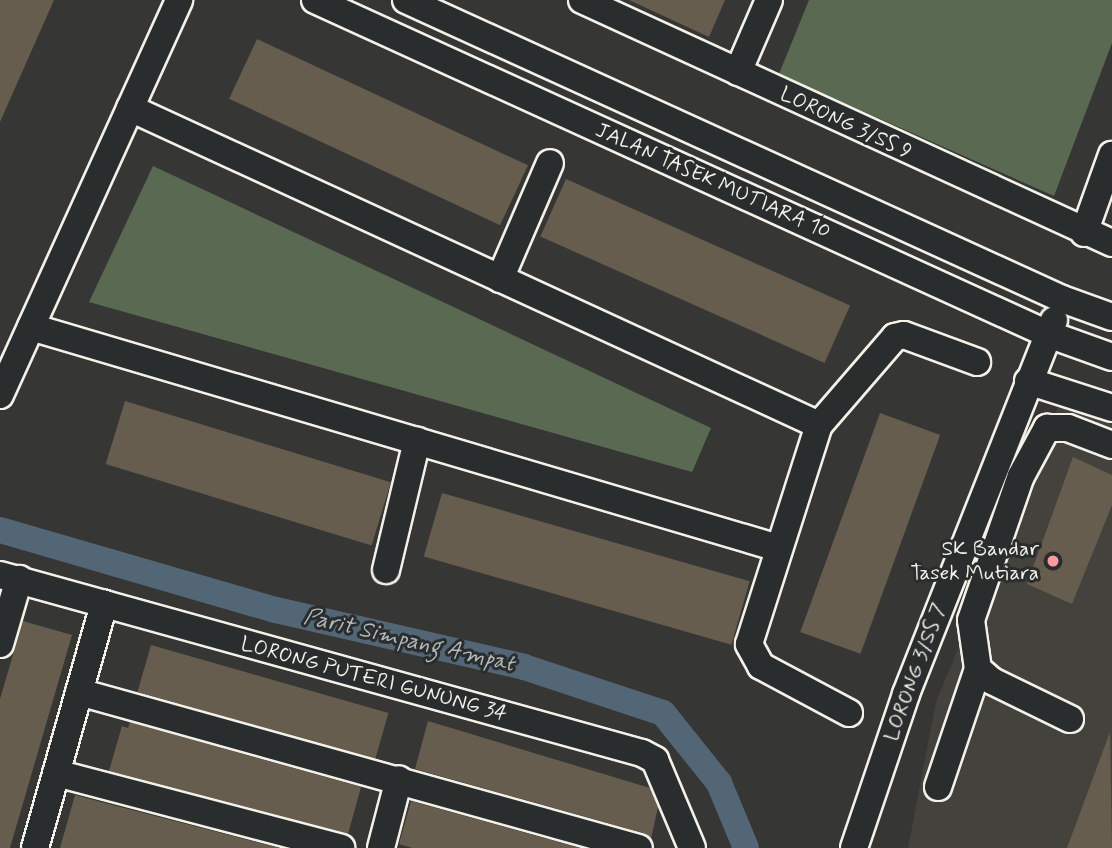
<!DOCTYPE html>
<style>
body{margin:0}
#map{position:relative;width:1112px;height:848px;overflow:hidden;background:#363734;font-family:Mynerve,sans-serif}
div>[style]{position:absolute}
.built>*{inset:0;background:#44423c}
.green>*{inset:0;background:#5a6a52}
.canal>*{height:26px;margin:-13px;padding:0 13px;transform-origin:13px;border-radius:13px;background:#526676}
.building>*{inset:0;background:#665d4e;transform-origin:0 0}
.roads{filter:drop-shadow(2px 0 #f4f1e8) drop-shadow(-2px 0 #f4f1e8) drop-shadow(0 2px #f4f1e8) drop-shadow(0 -2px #f4f1e8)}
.minor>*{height:26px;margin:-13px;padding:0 13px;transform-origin:13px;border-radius:13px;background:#2a2d2e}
.dots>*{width:19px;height:19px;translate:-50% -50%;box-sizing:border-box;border:4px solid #2a2d2e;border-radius:50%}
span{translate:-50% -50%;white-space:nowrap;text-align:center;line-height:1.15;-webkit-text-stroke:6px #2a2d2e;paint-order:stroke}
.street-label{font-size:21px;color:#f4f1e8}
.poi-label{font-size:21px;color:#f4f1e8}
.right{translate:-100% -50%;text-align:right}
.water-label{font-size:23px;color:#b3b9ba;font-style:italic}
</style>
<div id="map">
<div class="built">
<div style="clip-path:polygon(1060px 402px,1112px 420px,1112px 848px,908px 848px,936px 702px)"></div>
</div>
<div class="green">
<div style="clip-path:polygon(809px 0,1112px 0,1112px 43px,1054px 196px,779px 74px)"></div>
<div style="clip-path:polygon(153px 166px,711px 428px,692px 472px,89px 302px)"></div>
</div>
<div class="canal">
<div style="left:0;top:530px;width:287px;rotate:16.2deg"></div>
<div style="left:276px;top:610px;width:254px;rotate:12.9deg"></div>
<div style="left:524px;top:667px;width:146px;rotate:18.3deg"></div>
<div style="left:663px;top:713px;width:90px;rotate:51.3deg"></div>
<div style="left:719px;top:783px;width:70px;rotate:67.4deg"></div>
</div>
<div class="building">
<div style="clip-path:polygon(0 0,54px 0,0 122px)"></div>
<div style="clip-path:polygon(629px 0,725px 0,709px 37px)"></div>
<div style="left:257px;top:39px;width:299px;height:66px;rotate:25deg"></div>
<div style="left:566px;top:179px;width:311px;height:63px;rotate:24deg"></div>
<div style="left:125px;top:401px;width:278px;height:66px;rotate:17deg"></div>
<div style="left:880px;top:413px;width:64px;height:233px;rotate:20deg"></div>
<div style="clip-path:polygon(1073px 457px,1112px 475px,1112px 505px,1072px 604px,1027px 584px)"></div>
<div style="left:442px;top:493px;width:320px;height:66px;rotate:16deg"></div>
<div style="clip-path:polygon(23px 621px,72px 635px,10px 848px,0 848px,0 699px)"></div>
<div style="left:151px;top:645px;width:247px;height:49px;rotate:16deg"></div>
<div style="clip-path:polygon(428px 721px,650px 788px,658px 807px,651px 839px,643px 833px,415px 769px)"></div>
<div style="clip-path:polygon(130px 722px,361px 787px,348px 834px,109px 771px,122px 726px,128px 728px)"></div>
<div style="clip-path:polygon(1110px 732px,1112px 848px,1067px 848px)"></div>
<div style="clip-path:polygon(75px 795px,101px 802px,279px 848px,60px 848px)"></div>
<div style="clip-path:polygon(411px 801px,580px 848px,412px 848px,399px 844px)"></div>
</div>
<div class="roads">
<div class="minor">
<div style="left:315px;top:0;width:806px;rotate:24.5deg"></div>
<div style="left:1048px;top:334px;width:68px;rotate:19.8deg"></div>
<div style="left:406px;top:0;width:721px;rotate:24.5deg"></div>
<div style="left:1062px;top:299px;width:53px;rotate:19.8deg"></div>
<div style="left:582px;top:0;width:583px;rotate:24.63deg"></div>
<div style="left:738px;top:72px;width:78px;rotate:-66.7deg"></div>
<div style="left:130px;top:108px;width:758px;rotate:24.71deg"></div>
<div style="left:1084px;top:233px;width:83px;rotate:-70.3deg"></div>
<div style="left:500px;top:279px;width:126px;rotate:-66.7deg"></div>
<div style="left:31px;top:327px;width:779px;rotate:16.48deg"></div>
<div style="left:1028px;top:381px;width:88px;rotate:17.8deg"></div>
<div style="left:0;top:395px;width:434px;rotate:-65.6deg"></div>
<div style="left:386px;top:570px;width:133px;rotate:-76.5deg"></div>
<div style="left:0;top:575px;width:666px;rotate:15.5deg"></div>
<div style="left:642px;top:753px;width:15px;rotate:28deg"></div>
<div style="left:655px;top:760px;width:95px;rotate:67.2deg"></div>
<div style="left:0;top:644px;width:68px;rotate:-73.7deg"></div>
<div style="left:79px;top:692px;width:581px;rotate:15.57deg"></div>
<div style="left:849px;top:713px;width:100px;rotate:-151.9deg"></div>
<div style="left:761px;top:666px;width:25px;rotate:-119deg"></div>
<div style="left:749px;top:644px;width:230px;rotate:-72.3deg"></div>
<div style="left:819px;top:425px;width:116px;rotate:-49.2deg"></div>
<div style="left:895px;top:337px;width:9px;rotate:-13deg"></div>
<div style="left:904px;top:335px;width:78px;rotate:20.3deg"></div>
<div style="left:1070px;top:719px;width:87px;rotate:-154deg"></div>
<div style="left:992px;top:681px;width:18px;rotate:-139deg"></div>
<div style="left:978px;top:669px;width:49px;rotate:-98.1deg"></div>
<div style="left:971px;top:620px;width:152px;rotate:-70.9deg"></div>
<div style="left:1021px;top:476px;width:55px;rotate:-61.6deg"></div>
<div style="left:1047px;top:428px;width:21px"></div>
<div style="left:1068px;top:428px;width:47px;rotate:21.1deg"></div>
<div style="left:56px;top:773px;width:295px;rotate:14.7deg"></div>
<div style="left:938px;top:787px;width:125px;rotate:-71.3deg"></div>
<div style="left:35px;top:848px;width:254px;rotate:-74.2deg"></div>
<div style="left:381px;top:848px;width:71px;rotate:-75.4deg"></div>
<div style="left:854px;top:848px;width:163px;rotate:-71.3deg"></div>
<div style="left:906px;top:694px;width:402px;rotate:-68.4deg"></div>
</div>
</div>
<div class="dots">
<div style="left:1053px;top:561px;background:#ff9aa2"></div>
</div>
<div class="street-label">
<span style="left:846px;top:123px;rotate:25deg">LORONG 3/SS 9</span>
<span style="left:713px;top:181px;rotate:24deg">JALAN TASEK MUTIARA 10</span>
<span style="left:915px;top:672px;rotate:-70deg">LORONG 3/SS 7</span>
<span style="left:374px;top:679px;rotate:15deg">LORONG PUTERI GUNUNG 34</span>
</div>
<div class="poi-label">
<span class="right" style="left:1039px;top:561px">SK Bandar<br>Tasek Mutiara</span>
</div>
<div class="water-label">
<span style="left:409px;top:641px;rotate:13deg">Parit Simpang Ampat</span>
</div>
</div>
